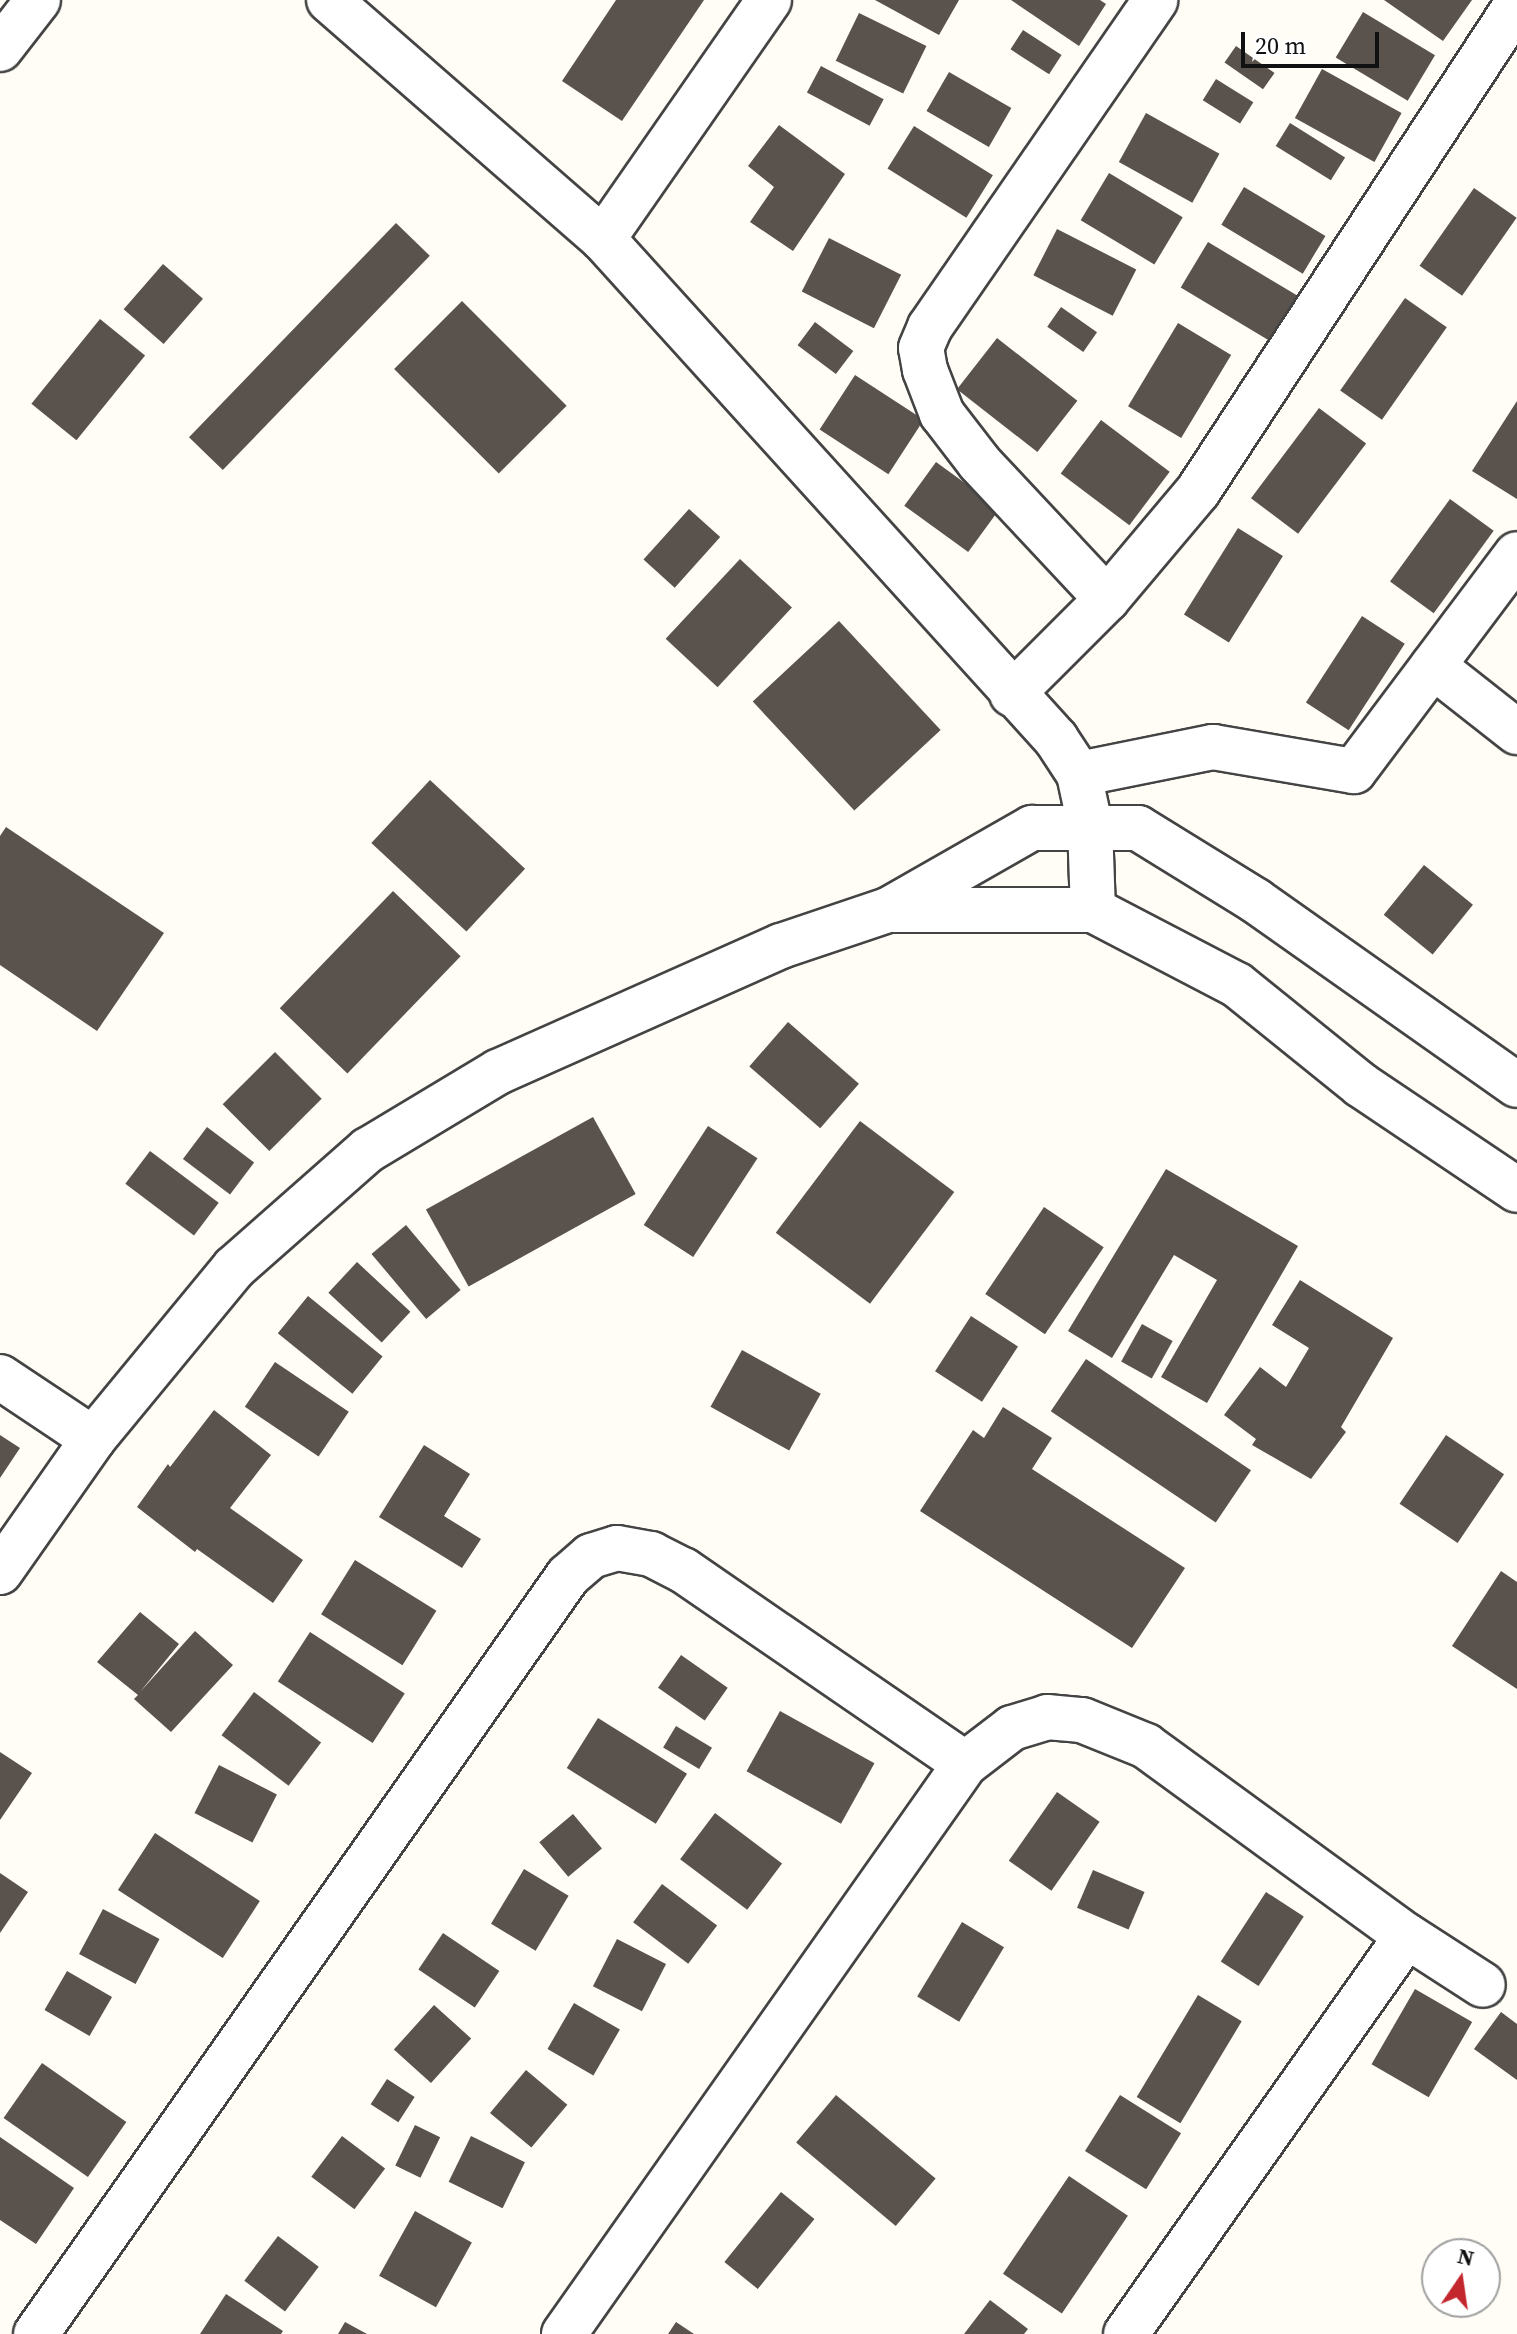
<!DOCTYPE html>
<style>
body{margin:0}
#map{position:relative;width:1517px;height:2334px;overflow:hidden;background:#fffdf5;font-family:"Source Serif 4",serif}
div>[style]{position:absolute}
.building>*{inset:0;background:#5a524d;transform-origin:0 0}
.roads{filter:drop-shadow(2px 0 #444) drop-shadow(-2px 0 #444) drop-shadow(0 2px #444) drop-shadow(0 -2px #444)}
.minor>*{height:44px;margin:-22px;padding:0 22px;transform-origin:22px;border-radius:22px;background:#fff}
span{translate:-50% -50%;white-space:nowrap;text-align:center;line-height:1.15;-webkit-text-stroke:8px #fff;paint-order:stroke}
.north{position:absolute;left:1421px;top:2238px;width:80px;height:80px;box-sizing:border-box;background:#fff;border:2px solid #a0a0a0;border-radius:50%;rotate:13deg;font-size:22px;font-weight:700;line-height:32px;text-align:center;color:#111}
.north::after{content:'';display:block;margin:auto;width:28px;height:36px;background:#c4262e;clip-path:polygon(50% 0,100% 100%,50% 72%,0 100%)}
.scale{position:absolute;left:1241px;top:32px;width:138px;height:36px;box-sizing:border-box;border:4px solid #111;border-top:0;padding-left:10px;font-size:24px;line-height:28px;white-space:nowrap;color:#111;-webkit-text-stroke:6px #fff;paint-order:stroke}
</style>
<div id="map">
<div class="building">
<div style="clip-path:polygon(616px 0,704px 0,622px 121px,562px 81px)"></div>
<div style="clip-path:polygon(875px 0,959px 0,939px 35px)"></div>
<div style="clip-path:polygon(1011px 0,1100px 0,1106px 4px,1079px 46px)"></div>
<div style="clip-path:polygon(1384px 0,1472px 0,1443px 41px)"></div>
<div style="left:1363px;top:12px;width:84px;height:53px;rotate:31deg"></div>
<div style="left:859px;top:13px;width:75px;height:53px;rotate:26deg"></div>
<div style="left:1023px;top:30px;width:46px;height:23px;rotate:33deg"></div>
<div style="left:1236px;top:46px;width:47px;height:20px;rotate:35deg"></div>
<div style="left:821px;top:66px;width:71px;height:30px;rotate:28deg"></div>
<div style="left:1322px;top:69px;width:91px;height:56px;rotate:29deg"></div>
<div style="left:949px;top:72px;width:72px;height:45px;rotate:30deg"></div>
<div style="left:1216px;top:79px;width:44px;height:25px;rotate:32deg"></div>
<div style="left:1146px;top:113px;width:84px;height:56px;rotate:29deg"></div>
<div style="left:1290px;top:123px;width:65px;height:27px;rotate:32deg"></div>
<div style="clip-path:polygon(779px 125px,845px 174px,793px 251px,750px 222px,774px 187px,748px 166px)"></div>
<div style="left:914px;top:126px;width:93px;height:50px;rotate:32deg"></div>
<div style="left:1109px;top:173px;width:86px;height:55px;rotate:31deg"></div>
<div style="left:1244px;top:187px;width:95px;height:44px;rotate:31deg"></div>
<div style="left:1474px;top:188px;width:52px;height:95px;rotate:35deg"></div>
<div style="left:396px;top:223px;width:47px;height:298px;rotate:44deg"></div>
<div style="left:1057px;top:229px;width:89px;height:52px;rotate:27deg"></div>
<div style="left:829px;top:238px;width:81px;height:60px;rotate:27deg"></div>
<div style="left:1208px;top:242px;width:107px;height:53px;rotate:31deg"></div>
<div style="left:163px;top:264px;width:53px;height:60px;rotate:41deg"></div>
<div style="left:1405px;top:298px;width:51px;height:113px;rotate:35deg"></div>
<div style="left:462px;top:301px;width:148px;height:96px;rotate:45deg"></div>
<div style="left:1061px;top:307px;width:44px;height:24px;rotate:35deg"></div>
<div style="left:100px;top:319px;width:58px;height:109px;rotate:39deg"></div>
<div style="left:815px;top:322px;width:48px;height:29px;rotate:37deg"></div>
<div style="left:1178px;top:323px;width:62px;height:97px;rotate:31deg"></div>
<div style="left:997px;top:338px;width:102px;height:65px;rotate:38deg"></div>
<div style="left:855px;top:375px;width:82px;height:65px;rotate:33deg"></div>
<div style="clip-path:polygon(1517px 401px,1517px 499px,1472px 471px)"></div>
<div style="left:1319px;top:408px;width:59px;height:113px;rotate:37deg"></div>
<div style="left:1101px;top:420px;width:86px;height:67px;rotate:37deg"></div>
<div style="left:936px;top:462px;width:79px;height:54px;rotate:36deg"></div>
<div style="left:1450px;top:499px;width:54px;height:102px;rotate:36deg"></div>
<div style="left:689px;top:509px;width:42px;height:68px;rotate:42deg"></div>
<div style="left:1238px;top:528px;width:53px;height:102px;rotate:32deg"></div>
<div style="left:740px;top:559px;width:71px;height:109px;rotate:43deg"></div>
<div style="left:1362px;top:616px;width:51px;height:103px;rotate:33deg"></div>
<div style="left:839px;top:621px;width:149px;height:118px;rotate:47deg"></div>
<div style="left:430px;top:780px;width:130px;height:86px;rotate:43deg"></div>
<div style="clip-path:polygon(6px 827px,164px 933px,97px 1031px,0 965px,0 836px)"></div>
<div style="left:1424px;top:865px;width:63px;height:64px;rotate:39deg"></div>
<div style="left:393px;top:891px;width:94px;height:163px;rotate:44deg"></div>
<div style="left:788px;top:1022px;width:94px;height:59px;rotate:41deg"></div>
<div style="left:275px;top:1052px;width:66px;height:74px;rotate:45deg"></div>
<div style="left:593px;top:1117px;width:88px;height:191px;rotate:61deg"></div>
<div style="left:860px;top:1121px;width:118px;height:140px;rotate:37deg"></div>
<div style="left:708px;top:1126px;width:59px;height:118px;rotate:33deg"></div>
<div style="left:207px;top:1127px;width:59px;height:40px;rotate:37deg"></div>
<div style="left:150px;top:1151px;width:86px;height:41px;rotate:37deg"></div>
<div style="clip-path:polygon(1166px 1169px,1298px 1246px,1207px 1403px,1161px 1377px,1217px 1280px,1174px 1255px,1112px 1358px,1068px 1331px)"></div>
<div style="left:1044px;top:1207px;width:72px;height:105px;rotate:34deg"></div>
<div style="left:406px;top:1225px;width:85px;height:45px;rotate:50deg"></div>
<div style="left:357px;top:1262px;width:73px;height:42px;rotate:43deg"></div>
<div style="clip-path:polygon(1300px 1280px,1393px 1338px,1341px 1427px,1346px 1432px,1311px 1479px,1252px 1445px,1256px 1439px,1224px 1415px,1260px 1367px,1286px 1387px,1309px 1348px,1272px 1325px)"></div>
<div style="left:308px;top:1296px;width:96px;height:48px;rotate:39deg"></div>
<div style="left:971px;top:1316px;width:56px;height:66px;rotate:33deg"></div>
<div style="left:1142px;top:1324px;width:35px;height:43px;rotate:29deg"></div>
<div style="left:742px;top:1350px;width:90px;height:65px;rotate:29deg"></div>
<div style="left:1086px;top:1359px;width:199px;height:63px;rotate:34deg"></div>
<div style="left:275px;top:1362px;width:89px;height:54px;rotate:34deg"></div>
<div style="clip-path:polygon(1003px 1407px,1052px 1438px,1032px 1469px,1185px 1568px,1132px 1648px,920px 1511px,973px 1430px,984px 1438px)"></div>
<div style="clip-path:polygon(214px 1410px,271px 1455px,230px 1508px,303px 1560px,273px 1603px,197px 1549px,195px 1552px,137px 1507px,168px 1464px,170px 1467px)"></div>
<div style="clip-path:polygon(0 1435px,20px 1448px,0 1478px)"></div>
<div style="left:1446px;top:1435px;width:70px;height:83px;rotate:34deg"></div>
<div style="clip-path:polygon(424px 1445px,470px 1474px,444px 1516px,481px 1539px,462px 1568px,379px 1517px)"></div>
<div style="left:355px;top:1560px;width:96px;height:64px;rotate:32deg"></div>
<div style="clip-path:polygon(1501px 1571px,1517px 1582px,1517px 1689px,1452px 1646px)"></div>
<div style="clip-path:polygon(140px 1612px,179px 1644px,140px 1692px,195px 1631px,233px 1665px,171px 1732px,134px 1699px,138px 1695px,97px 1662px)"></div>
<div style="left:310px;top:1632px;width:113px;height:59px;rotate:33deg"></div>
<div style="left:681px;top:1655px;width:57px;height:40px;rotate:35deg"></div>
<div style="left:254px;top:1692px;width:84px;height:54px;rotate:37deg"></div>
<div style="left:780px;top:1711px;width:108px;height:69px;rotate:29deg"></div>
<div style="left:598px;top:1718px;width:105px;height:59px;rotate:32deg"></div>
<div style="left:676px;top:1726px;width:42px;height:25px;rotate:31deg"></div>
<div style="clip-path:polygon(0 1752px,32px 1773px,0 1820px)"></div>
<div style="left:219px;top:1765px;width:65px;height:54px;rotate:27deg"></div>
<div style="left:1057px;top:1792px;width:52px;height:84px;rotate:35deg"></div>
<div style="left:715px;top:1813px;width:84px;height:58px;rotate:37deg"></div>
<div style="left:573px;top:1814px;width:45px;height:44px;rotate:50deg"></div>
<div style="left:155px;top:1833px;width:125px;height:68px;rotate:33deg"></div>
<div style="left:524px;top:1869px;width:52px;height:64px;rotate:31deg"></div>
<div style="left:1093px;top:1870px;width:56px;height:41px;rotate:23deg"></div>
<div style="clip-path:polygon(0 1873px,28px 1892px,0 1933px)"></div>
<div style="left:662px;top:1884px;width:69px;height:48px;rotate:37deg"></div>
<div style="left:1266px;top:1892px;width:45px;height:83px;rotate:33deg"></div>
<div style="left:103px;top:1909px;width:64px;height:51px;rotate:28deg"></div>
<div style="left:962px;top:1922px;width:49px;height:87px;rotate:31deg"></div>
<div style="left:443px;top:1933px;width:68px;height:44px;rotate:34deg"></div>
<div style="left:617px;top:1939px;width:55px;height:53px;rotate:27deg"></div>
<div style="left:67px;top:1971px;width:52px;height:45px;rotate:30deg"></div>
<div style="left:1415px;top:1989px;width:66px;height:87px;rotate:30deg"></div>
<div style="left:1198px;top:1995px;width:51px;height:119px;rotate:31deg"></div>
<div style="left:574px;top:2003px;width:53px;height:53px;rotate:30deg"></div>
<div style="left:434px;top:2005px;width:50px;height:60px;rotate:42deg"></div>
<div style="clip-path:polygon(1501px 2012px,1517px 2024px,1517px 2080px,1474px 2049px)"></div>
<div style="left:42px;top:2063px;width:103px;height:67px;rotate:35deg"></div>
<div style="left:526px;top:2070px;width:54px;height:56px;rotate:40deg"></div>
<div style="left:387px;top:2079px;width:33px;height:30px;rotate:33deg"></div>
<div style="left:836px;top:2095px;width:130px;height:62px;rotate:40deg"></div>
<div style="left:1120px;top:2095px;width:72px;height:66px;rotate:32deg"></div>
<div style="left:415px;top:2125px;width:28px;height:45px;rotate:26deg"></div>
<div style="left:342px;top:2136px;width:54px;height:51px;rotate:37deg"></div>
<div style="left:471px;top:2136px;width:60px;height:51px;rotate:26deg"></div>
<div style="clip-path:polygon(0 2137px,74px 2188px,36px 2244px,0 2220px)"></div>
<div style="left:1069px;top:2176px;width:71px;height:118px;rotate:34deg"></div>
<div style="left:781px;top:2192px;width:43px;height:90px;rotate:39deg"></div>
<div style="left:415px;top:2211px;width:65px;height:74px;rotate:29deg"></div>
<div style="left:278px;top:2236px;width:51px;height:56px;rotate:37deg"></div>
<div style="clip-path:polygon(226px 2294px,283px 2331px,281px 2334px,200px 2334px)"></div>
<div style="clip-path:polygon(990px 2300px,1028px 2329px,1024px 2334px,964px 2334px)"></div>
<div style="clip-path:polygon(345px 2322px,367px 2334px,338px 2334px)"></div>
<div style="clip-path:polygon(676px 2322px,694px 2334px,668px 2334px)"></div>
</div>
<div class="roads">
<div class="minor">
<div style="left:329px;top:0;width:364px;rotate:41.1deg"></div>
<div style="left:603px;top:239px;width:675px;rotate:47.82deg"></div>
<div style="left:1056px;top:739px;width:42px;rotate:56.7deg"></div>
<div style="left:1079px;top:774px;width:52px;rotate:77.8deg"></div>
<div style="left:1090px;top:825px;width:85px;rotate:88deg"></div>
<div style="left:0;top:49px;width:62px;rotate:-52.2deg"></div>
<div style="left:603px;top:239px;width:291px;rotate:-55.2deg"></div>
<div style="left:1107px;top:599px;width:187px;rotate:-133.1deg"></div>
<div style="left:979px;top:462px;width:61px;rotate:-127.6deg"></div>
<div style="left:942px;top:414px;width:47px;rotate:-111.1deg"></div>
<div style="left:925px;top:370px;width:22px;rotate:-100deg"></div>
<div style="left:921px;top:348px;width:23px;rotate:-67deg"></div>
<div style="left:930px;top:327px;width:397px;rotate:-55.4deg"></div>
<div style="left:1433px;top:666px;width:107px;rotate:38.2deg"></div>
<div style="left:1012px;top:694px;width:134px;rotate:-45deg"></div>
<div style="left:1107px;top:599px;width:141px;rotate:-49.9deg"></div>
<div style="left:1198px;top:491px;width:582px;rotate:-56.77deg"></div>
<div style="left:1079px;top:774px;width:137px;rotate:-11.4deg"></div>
<div style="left:1213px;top:747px;width:143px;rotate:9.7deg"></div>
<div style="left:1354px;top:771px;width:271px;rotate:-53.1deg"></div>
<div style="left:893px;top:910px;width:200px"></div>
<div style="left:1093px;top:910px;width:162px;rotate:27.5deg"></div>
<div style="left:1237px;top:985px;width:159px;rotate:38.9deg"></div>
<div style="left:1361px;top:1085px;width:188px;rotate:33.9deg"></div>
<div style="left:0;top:1377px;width:112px;rotate:33.7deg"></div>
<div style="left:0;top:1572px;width:162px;rotate:-55deg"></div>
<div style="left:93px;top:1439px;width:222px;rotate:-50.5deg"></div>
<div style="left:234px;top:1268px;width:179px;rotate:-41.4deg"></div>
<div style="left:368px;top:1150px;width:152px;rotate:-31deg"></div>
<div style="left:498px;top:1072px;width:310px;rotate:-24deg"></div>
<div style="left:781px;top:946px;width:113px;rotate:-18.6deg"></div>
<div style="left:888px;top:910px;width:166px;rotate:-29.7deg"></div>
<div style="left:1032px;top:828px;width:106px"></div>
<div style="left:1138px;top:828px;width:139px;rotate:31.7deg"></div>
<div style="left:1256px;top:901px;width:319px;rotate:35.2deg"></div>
<div style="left:36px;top:2334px;width:926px;rotate:-54.94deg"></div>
<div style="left:568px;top:1576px;width:30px;rotate:-41deg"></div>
<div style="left:591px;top:1556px;width:27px;rotate:-17deg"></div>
<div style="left:617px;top:1548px;width:35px;rotate:10deg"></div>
<div style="left:651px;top:1554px;width:36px;rotate:27deg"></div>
<div style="left:683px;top:1570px;width:342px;rotate:34.5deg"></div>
<div style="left:564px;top:2334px;width:697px;rotate:-54.87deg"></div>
<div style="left:965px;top:1764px;width:59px;rotate:-37.5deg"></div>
<div style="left:1012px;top:1728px;width:37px;rotate:-17deg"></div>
<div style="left:1047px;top:1717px;width:35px;rotate:5deg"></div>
<div style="left:1082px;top:1720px;width:69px;rotate:22.1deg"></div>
<div style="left:1146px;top:1746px;width:323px;rotate:36.1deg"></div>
<div style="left:1407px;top:1936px;width:90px;rotate:32.8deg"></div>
<div style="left:1126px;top:2334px;width:487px;rotate:-54.8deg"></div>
</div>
</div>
<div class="north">N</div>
<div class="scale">20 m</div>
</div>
